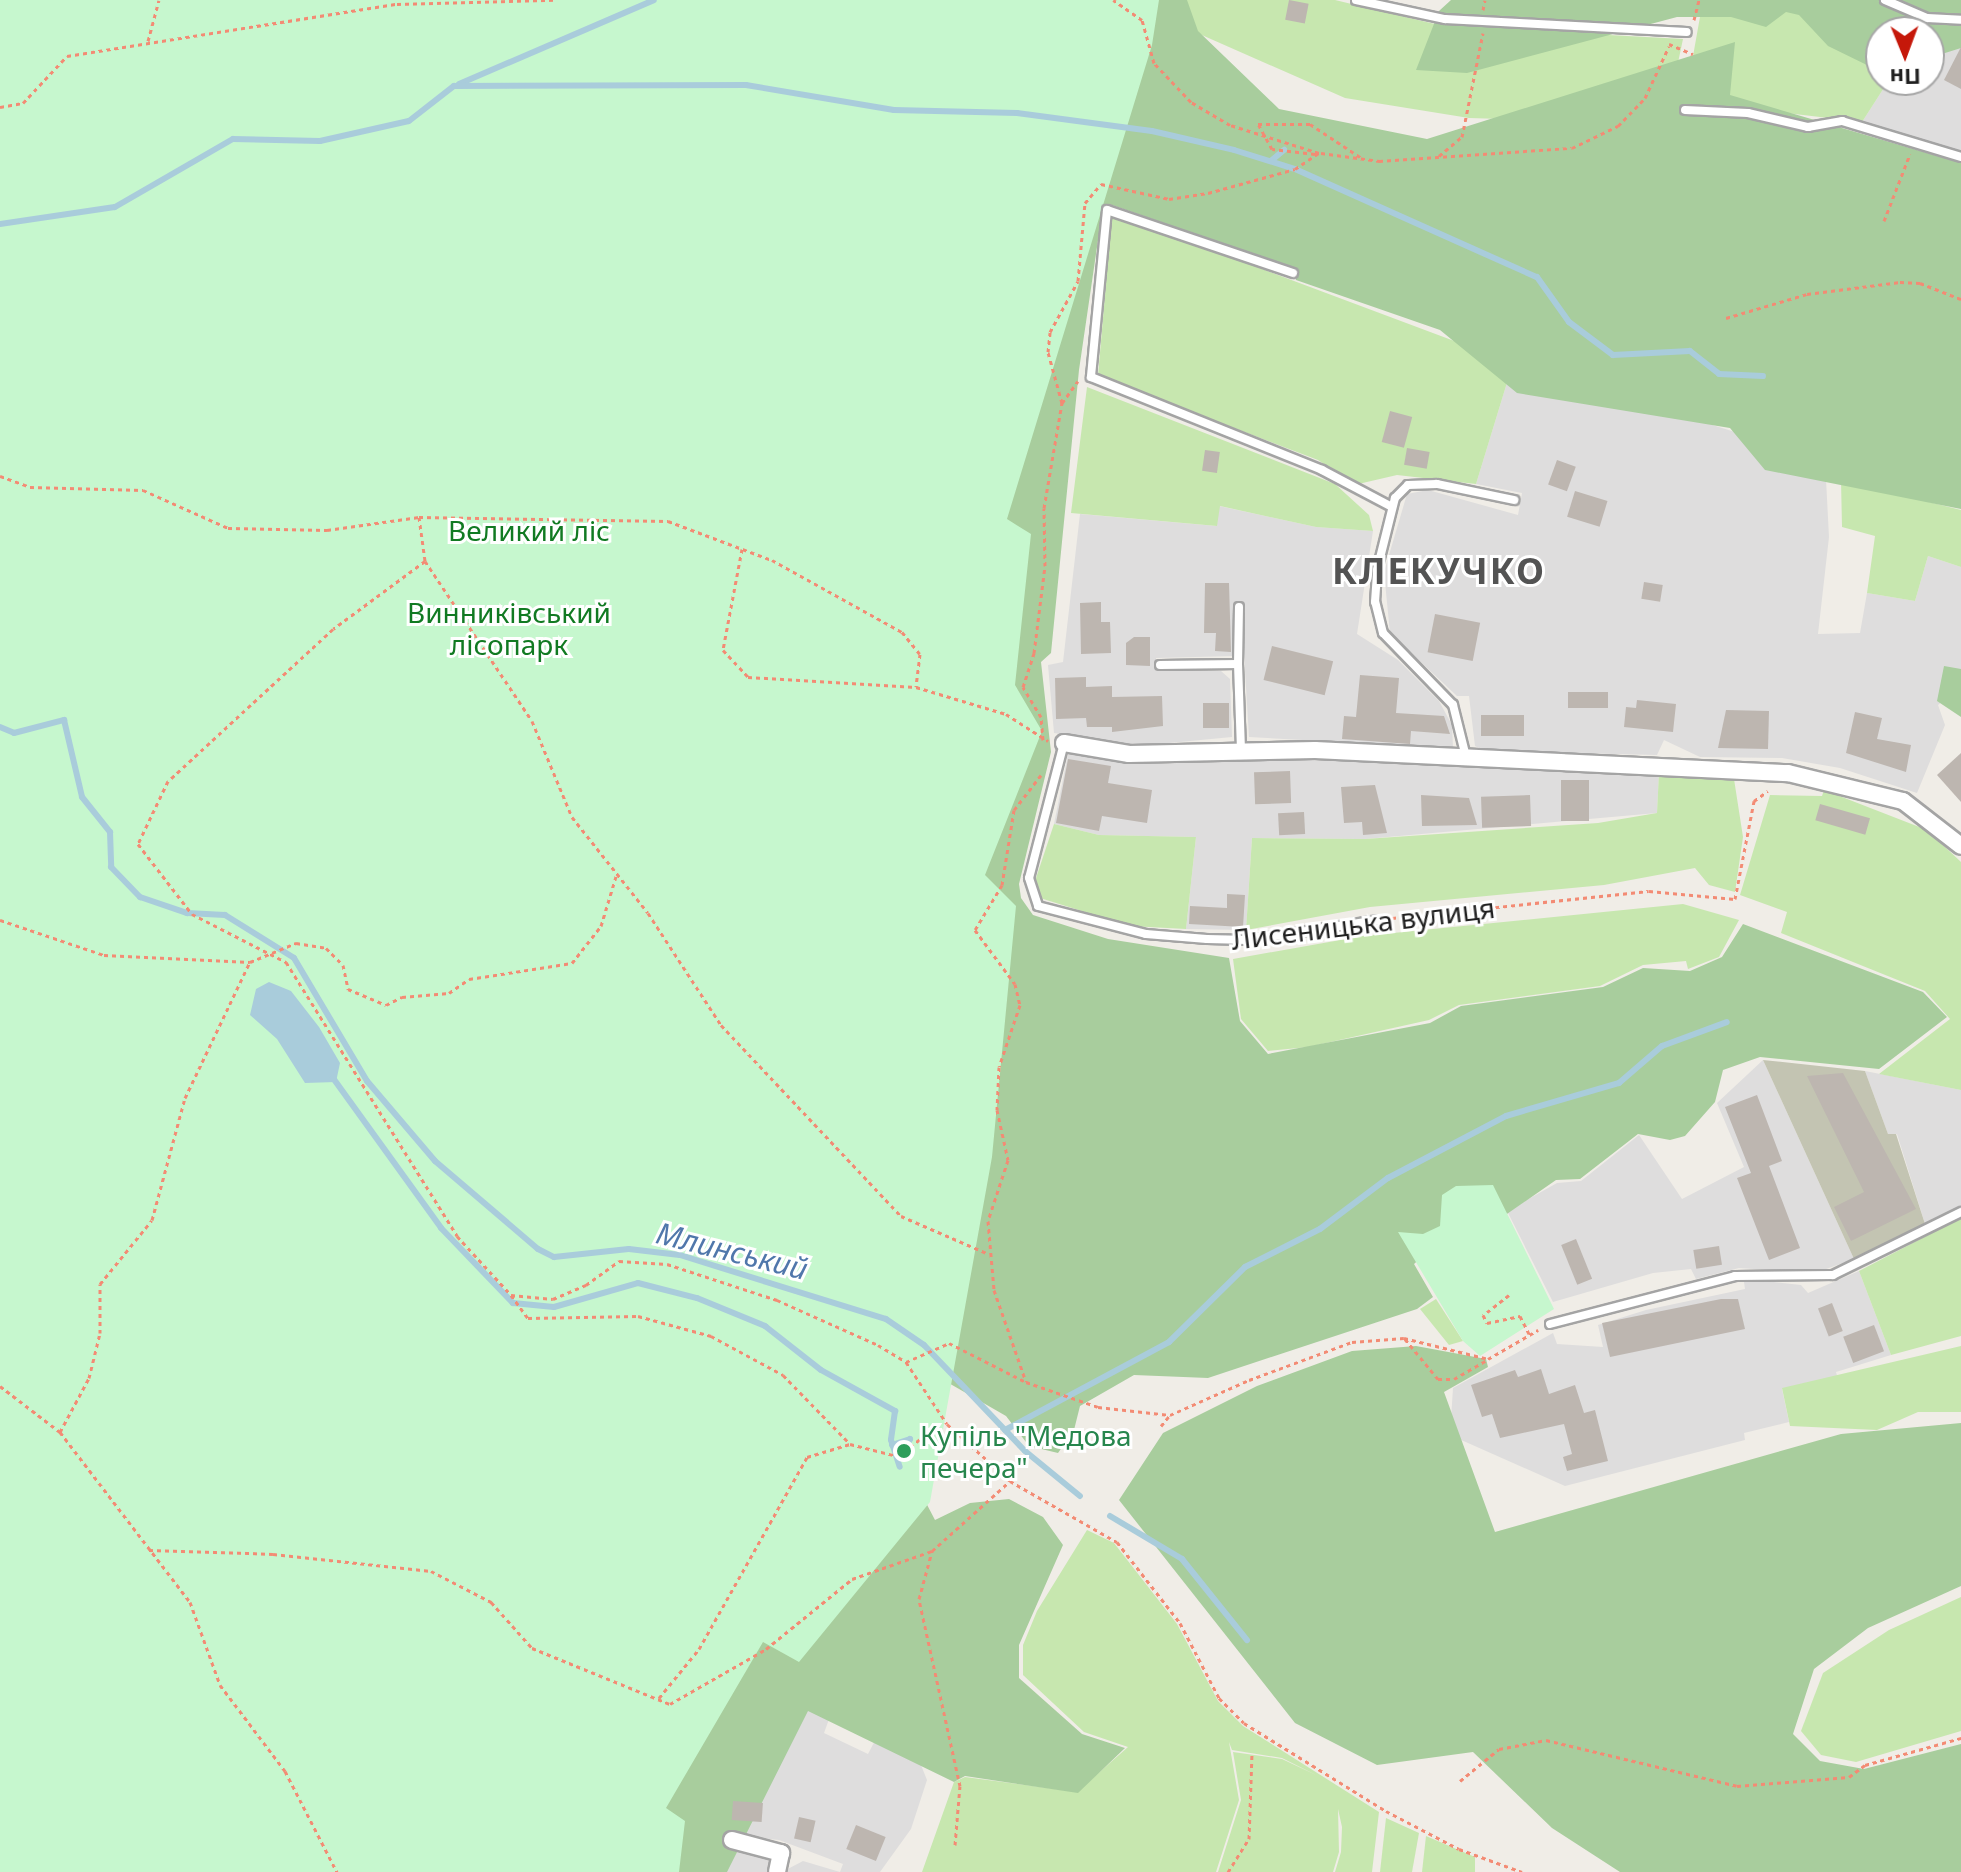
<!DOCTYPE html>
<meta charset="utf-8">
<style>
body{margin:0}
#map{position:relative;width:1961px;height:1872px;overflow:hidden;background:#f0ede7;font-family:"Noto Sans",sans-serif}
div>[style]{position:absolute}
.residential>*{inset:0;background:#dedddd}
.construction>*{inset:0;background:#c3c4b2}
.grass>*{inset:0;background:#c7e7af}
.forest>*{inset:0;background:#a8cd9d}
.park>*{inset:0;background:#c6f7ce}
.water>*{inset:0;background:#a9ccdb}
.stream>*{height:6px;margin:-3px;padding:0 3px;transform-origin:3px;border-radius:3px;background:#a9ccdb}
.building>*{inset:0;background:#bdb6b0;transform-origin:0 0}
.path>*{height:3px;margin-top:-1.5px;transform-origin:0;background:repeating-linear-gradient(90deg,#f38b74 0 4px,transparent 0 8px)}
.roads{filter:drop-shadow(2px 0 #a4a4a4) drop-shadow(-2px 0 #a4a4a4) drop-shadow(0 2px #a4a4a4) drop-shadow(0 -2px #a4a4a4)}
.lane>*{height:8px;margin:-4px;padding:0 4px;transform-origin:4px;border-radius:4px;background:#fff}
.street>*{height:16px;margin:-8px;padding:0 8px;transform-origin:8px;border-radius:8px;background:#fff}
.dots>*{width:22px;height:22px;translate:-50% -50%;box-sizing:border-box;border:4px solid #fff;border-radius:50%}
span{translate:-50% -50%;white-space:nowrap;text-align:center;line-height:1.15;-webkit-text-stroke:6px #fff;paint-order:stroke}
.park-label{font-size:28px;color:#117a22}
.street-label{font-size:28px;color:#202020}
.leisure-label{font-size:28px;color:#27864d}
.left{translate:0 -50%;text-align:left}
.water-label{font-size:30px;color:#5077ab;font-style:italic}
.district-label{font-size:36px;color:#535353;font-weight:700;letter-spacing:2px}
.north{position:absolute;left:1865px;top:16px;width:80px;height:80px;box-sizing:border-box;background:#fff;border:2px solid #a6a6a6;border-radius:50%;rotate:179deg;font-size:22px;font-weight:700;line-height:32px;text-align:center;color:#202020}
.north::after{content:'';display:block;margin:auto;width:28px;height:36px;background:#c5180a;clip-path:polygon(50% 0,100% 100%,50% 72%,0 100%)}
</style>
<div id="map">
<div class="residential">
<div style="clip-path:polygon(1926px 22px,1961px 39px,1961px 151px,1862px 122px,1889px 80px,1929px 80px)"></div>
<div style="clip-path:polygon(1513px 363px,1825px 460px,1829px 537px,1818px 634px,1860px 633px,1867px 593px,1915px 601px,1928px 556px,1961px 567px,1961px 686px,1938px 705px,1945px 725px,1917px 793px,1840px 768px,1782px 758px,1700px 757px,1664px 740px,1657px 755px,1485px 751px,1475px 746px,1469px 696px,1457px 696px,1390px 633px,1384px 572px,1407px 494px,1428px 490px,1518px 515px,1522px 493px,1476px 484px)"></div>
<div style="clip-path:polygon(1219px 506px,1316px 527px,1373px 531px,1357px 634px,1398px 660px,1439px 701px,1452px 725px,1453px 748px,1249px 737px,1241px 605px,1234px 606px,1234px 656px,1156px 658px,1156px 671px,1221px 671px,1230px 679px,1232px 737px,1138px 746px,1054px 733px,1048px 665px,1063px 662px,1080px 514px,1216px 526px)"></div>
<div style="clip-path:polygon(1068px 754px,1134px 764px,1310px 760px,1659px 772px,1657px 813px,1365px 839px,1252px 838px,1246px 930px,1186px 929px,1196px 837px,1099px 835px,1054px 824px)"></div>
<div style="clip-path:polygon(1763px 1060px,1854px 1259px,1815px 1273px,1739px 1268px,1696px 1279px,1691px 1269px,1653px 1273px,1553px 1302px,1507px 1211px,1557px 1183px,1581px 1181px,1639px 1135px,1682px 1199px,1744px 1167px,1717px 1103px)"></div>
<div style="clip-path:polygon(1865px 1071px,1961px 1090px,1961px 1207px,1925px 1224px,1897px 1134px,1888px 1134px)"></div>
<div style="clip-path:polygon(1859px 1271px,1891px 1355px,1836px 1372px,1838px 1379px,1782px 1389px,1789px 1422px,1744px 1433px,1745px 1440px,1565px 1486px,1450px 1435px,1453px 1388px,1553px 1333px,1557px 1344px,1603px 1347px,1598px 1325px,1646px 1310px,1745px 1289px,1744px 1282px,1756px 1280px,1801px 1285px,1808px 1293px)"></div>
<div style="clip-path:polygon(852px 1656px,824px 1733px,868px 1754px,881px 1729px,915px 1750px,927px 1780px,911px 1829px,880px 1872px,782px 1872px,803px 1861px,840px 1872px,843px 1864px,779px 1840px,708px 1833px,740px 1742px)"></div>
<div style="clip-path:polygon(732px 1844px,777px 1858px,771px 1872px,688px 1872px)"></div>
</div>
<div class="construction">
<div style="clip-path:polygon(1763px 1060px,1865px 1071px,1888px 1134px,1896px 1134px,1925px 1224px,1854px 1259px)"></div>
</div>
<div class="grass">
<div style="clip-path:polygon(1176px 0,1335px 0,1443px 26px,1683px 39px,1665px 124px,1469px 118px,1345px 98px,1170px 21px)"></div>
<div style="clip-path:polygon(1703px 0,1867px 0,1881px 32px,1881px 80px,1889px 80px,1862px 122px,1685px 101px)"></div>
<div style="clip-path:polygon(1112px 213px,1513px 363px,1476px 484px,1397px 475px,1354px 485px,1318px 460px,1098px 376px)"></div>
<div style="clip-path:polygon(1087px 387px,1335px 484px,1369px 515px,1373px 531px,1316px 527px,1220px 506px,1217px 526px,1071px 513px)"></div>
<div style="clip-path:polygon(1841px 480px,1961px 510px,1961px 567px,1928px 556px,1915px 601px,1867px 593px,1875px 536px,1842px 527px)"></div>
<div style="clip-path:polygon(1659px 772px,1734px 779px,1743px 837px,1735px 892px,1709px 885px,1695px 868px,1604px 885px,1370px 907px,1246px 930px,1252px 838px,1365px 839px,1598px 823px,1657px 813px)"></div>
<div style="clip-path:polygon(1824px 790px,1927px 830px,1961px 862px,1961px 1090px,1879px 1074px,1950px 1019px,1925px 991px,1781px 933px,1787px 912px,1740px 895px,1770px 795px,1822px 796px)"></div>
<div style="clip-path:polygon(1054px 824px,1099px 835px,1196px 837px,1186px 929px,1130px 926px,1040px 898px,1034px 884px)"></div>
<div style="clip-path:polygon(1683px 904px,1739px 920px,1719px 957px,1688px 969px,1686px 961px,1643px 965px,1600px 986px,1459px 1005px,1429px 1020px,1308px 1047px,1268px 1051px,1241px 1019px,1233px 959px,1363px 936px)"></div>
<div style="clip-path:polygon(1961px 1218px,1961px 1336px,1891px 1355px,1859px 1271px)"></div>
<div style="clip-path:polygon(1436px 1299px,1463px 1341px,1449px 1345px,1420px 1309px)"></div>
<div style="clip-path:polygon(1961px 1346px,1961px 1412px,1918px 1412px,1877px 1430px,1790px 1426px,1782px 1388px)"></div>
<div style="clip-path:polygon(1087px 1530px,1114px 1543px,1177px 1624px,1218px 1701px,1243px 1726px,1379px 1812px,1372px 1872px,1335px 1872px,1341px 1852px,1342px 1827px,1338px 1809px,1339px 1852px,1333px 1872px,1218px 1872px,1241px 1800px,1233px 1752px,1282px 1759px,1316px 1775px,1282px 1758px,1232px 1750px,1229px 1742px,1239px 1800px,1216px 1872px,922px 1872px,954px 1782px,965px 1777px,1077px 1792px,1128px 1747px,1084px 1732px,1023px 1675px,1023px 1645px,1037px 1611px)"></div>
<div style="clip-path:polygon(1961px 1597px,1961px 1731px,1856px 1762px,1821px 1755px,1801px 1731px,1823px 1673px,1889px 1630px)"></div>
<div style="clip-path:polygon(1386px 1818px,1419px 1833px,1412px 1872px,1380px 1872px)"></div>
<div style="clip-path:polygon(1426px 1836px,1475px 1857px,1475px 1872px,1422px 1872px)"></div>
</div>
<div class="forest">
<div style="clip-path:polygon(0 0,1187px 0,1198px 31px,1279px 109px,1427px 139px,1735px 42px,1730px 95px,1961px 163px,1961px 509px,1765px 470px,1730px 428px,1517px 393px,1440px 330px,1296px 280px,1296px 269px,1109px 204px,1102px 213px,1079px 370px,1051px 653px,1041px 662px,1051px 752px,1019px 884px,1021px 898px,1033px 915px,1108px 939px,1229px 958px,1240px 1021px,1268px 1054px,1430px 1023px,1461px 1006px,1603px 987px,1643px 968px,1690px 971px,1722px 957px,1743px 924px,1923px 992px,1947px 1017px,1879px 1069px,1760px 1057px,1723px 1070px,1715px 1102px,1685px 1136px,1670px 1140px,1638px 1134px,1580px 1179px,1556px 1180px,1491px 1225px,1427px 1252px,1414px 1264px,1433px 1297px,1417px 1309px,1208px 1378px,1134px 1375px,1080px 1406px,1074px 1430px,1058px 1453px,1029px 1446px,1006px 1416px,886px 1347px,911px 1474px,935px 1520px,970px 1503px,1009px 1499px,1043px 1517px,1063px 1545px,1019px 1645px,1019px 1678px,1082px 1734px,1125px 1748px,1078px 1793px,965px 1776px,954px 1782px,808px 1711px,727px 1872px,0 1872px)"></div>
<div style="clip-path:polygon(1451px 0,1961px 0,1961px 48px,1929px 58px,1929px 32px,1881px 32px,1881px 67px,1871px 67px,1828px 46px,1799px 15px,1786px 12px,1766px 27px,1731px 17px,1677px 17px,1467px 73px,1416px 70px,1439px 11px)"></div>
<div style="clip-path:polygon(1944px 666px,1961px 669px,1961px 717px,1937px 701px)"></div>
<div style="clip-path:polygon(1416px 1346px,1486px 1359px,1488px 1367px,1444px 1392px,1495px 1532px,1841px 1434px,1961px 1423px,1961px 1586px,1868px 1628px,1814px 1669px,1793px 1734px,1820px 1761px,1864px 1769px,1961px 1744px,1961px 1872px,1620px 1872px,1552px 1828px,1473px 1752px,1377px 1765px,1295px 1723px,1119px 1500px,1163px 1433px,1257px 1386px,1352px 1351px)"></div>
</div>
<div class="park">
<div style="clip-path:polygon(0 0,1159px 0,1152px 45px,1007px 519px,1031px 534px,1015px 685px,1042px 731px,985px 875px,1016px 906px,992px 1157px,930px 1502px,799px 1662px,763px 1642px,666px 1808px,685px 1821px,679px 1872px,0 1872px)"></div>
<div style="clip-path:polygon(1493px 1185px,1554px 1309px,1480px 1356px,1463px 1341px,1398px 1232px,1423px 1234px,1440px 1226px,1442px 1195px,1456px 1186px)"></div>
</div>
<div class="water">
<div style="clip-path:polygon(269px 982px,291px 991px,319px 1027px,340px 1063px,336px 1082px,305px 1083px,277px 1039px,250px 1015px,256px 989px)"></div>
</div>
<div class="stream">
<div style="left:459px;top:84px;width:212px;rotate:-23.3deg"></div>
<div style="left:1272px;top:160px;width:16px;rotate:-40deg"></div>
<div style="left:0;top:224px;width:116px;rotate:-8.4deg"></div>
<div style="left:115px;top:207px;width:136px;rotate:-30deg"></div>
<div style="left:233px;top:139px;width:87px;rotate:1.3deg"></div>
<div style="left:320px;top:141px;width:91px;rotate:-12.7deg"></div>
<div style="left:409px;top:121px;width:57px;rotate:-37.9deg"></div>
<div style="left:454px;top:86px;width:292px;rotate:-0.2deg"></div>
<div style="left:746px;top:85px;width:150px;rotate:9.6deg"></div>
<div style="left:894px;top:110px;width:123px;rotate:1.4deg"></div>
<div style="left:1017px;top:113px;width:136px;rotate:7.6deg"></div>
<div style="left:1152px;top:131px;width:84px;rotate:13deg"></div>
<div style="left:1234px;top:150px;width:64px;rotate:17.3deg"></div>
<div style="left:1295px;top:169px;width:265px;rotate:24.1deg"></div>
<div style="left:1537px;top:277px;width:55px;rotate:54.6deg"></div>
<div style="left:1569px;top:322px;width:55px;rotate:36.9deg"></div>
<div style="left:1613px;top:355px;width:77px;rotate:-3deg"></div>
<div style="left:1690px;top:351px;width:37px;rotate:38deg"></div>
<div style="left:1719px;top:374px;width:44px;rotate:2.6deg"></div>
<div style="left:0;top:727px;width:15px;rotate:23deg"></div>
<div style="left:14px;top:733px;width:52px;rotate:-14.6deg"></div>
<div style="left:64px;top:720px;width:79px;rotate:76.8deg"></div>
<div style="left:82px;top:797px;width:45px;rotate:51.3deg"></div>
<div style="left:110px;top:832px;width:35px;rotate:88deg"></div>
<div style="left:111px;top:867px;width:42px;rotate:46deg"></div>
<div style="left:140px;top:897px;width:50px;rotate:18.8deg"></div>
<div style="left:187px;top:913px;width:38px;rotate:3deg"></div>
<div style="left:225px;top:915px;width:81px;rotate:31.9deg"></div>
<div style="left:294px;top:958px;width:143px;rotate:59.3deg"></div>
<div style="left:367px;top:1081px;width:105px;rotate:49.6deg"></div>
<div style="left:435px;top:1161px;width:135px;rotate:40.5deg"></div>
<div style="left:538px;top:1249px;width:18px;rotate:27deg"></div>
<div style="left:554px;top:1257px;width:75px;rotate:-6.1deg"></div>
<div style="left:629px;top:1249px;width:51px;rotate:6.7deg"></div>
<div style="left:680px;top:1255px;width:216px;rotate:17.3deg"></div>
<div style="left:886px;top:1319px;width:46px;rotate:34.4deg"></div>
<div style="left:924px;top:1345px;width:146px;rotate:46.4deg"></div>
<div style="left:1025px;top:1451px;width:71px;rotate:39.3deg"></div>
<div style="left:333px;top:1078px;width:185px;rotate:54.2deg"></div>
<div style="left:441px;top:1228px;width:104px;rotate:46.2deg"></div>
<div style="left:513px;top:1303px;width:41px;rotate:5.6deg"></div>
<div style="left:554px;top:1307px;width:87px;rotate:-15.9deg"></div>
<div style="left:638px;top:1283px;width:61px;rotate:14.3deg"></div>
<div style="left:697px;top:1298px;width:74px;rotate:22.4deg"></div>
<div style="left:765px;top:1326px;width:71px;rotate:38.2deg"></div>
<div style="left:821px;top:1370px;width:85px;rotate:29deg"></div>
<div style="left:895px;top:1411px;width:29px;rotate:98deg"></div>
<div style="left:891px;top:1440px;width:28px;rotate:72deg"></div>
<div style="left:1005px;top:1430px;width:186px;rotate:-28.2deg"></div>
<div style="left:1169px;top:1342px;width:107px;rotate:-44.6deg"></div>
<div style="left:1245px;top:1267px;width:84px;rotate:-26.9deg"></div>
<div style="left:1320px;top:1229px;width:85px;rotate:-36.9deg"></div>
<div style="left:1388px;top:1178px;width:133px;rotate:-27.7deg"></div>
<div style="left:1506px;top:1116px;width:118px;rotate:-16.3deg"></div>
<div style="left:1619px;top:1083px;width:57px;rotate:-40.7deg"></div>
<div style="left:1662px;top:1046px;width:69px;rotate:-20.3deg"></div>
<div style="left:892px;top:1445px;width:19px;rotate:-18deg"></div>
<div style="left:910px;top:1439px;width:13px;rotate:117deg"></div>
<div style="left:1110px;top:1516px;width:84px;rotate:30.8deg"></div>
<div style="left:1182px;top:1559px;width:104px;rotate:51.3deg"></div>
</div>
<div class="building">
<div style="left:1289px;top:0;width:20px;height:20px;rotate:11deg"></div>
<div style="clip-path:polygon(1961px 47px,1961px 89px,1944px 80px)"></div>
<div style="left:1390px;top:411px;width:23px;height:32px;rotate:15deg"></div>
<div style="left:1407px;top:448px;width:23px;height:17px;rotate:10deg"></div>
<div style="left:1205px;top:450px;width:15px;height:21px;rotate:8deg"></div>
<div style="left:1557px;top:460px;width:20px;height:26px;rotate:20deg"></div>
<div style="left:1575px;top:491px;width:34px;height:27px;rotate:17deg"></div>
<div style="left:1644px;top:582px;width:19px;height:17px;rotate:9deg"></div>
<div style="clip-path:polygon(1205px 583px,1229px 583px,1231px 652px,1215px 651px,1216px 633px,1204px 633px)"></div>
<div style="clip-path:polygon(1101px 602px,1101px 622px,1110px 622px,1111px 653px,1081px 654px,1080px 603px)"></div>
<div style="left:1435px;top:614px;width:46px;height:39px;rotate:11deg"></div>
<div style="clip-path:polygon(1134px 637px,1150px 637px,1150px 666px,1126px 665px,1126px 643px)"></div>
<div style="left:1272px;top:646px;width:63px;height:35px;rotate:14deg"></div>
<div style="clip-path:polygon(1360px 675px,1399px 678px,1396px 713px,1444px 716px,1450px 734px,1411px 731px,1410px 744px,1342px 739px,1344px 716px,1356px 717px)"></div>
<div style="clip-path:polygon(1086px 677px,1086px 687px,1112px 686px,1112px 697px,1162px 696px,1163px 726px,1112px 732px,1112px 727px,1087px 727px,1086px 718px,1056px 719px,1055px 678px)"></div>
<div style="left:1568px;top:692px;width:40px;height:16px"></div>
<div style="clip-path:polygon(1637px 700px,1676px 704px,1673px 732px,1624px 727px,1626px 707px,1636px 708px)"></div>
<div style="left:1229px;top:703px;width:25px;height:26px;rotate:90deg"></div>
<div style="clip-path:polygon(1726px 710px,1769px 711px,1768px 749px,1718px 748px)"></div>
<div style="clip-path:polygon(1855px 712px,1882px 718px,1877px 739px,1911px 745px,1906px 772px,1846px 753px)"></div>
<div style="left:1481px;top:715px;width:43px;height:21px"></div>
<div style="clip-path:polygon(1961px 753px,1961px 802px,1937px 775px)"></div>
<div style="clip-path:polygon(1068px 759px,1111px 766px,1108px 783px,1152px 790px,1147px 823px,1102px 816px,1099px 831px,1056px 823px)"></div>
<div style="left:1290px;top:771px;width:32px;height:36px;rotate:88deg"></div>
<div style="left:1561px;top:780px;width:28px;height:41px"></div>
<div style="clip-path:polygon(1375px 785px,1387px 833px,1363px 835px,1362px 822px,1344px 823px,1341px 787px)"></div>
<div style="clip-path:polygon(1421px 795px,1469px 798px,1477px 825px,1422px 826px)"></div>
<div style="left:1530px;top:795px;width:31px;height:49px;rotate:88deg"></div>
<div style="left:1820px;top:804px;width:52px;height:17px;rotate:16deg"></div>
<div style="left:1304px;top:812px;width:22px;height:26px;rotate:87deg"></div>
<div style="clip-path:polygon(1227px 894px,1245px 895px,1243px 927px,1189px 924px,1190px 906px,1227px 908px)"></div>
<div style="clip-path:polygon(1843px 1073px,1916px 1209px,1851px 1241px,1834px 1207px,1864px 1192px,1807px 1076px)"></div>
<div style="clip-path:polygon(1757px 1095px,1782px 1161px,1769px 1166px,1800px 1248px,1769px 1260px,1737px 1178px,1751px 1173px,1725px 1107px)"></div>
<div style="left:1576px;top:1239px;width:43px;height:16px;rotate:68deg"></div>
<div style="left:1719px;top:1246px;width:19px;height:26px;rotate:81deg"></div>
<div style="clip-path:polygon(1721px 1299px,1738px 1299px,1745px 1329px,1610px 1357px,1602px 1323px)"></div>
<div style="left:1832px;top:1303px;width:30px;height:15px;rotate:69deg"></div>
<div style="left:1874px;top:1325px;width:28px;height:33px;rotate:69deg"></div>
<div style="clip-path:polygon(1541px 1369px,1549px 1394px,1575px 1385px,1584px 1413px,1595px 1410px,1608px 1461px,1567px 1471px,1563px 1457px,1572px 1454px,1564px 1424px,1500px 1438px,1492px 1414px,1482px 1417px,1471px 1385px,1515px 1370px,1518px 1377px)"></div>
<div style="left:733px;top:1801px;width:30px;height:19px;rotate:4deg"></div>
<div style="left:799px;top:1817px;width:17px;height:22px;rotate:13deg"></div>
<div style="left:856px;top:1825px;width:32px;height:26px;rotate:22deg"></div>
</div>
<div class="path">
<div style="left:1483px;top:10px;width:10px;rotate:-79deg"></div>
<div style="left:1694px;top:20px;width:21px;rotate:-76deg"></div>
<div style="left:148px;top:41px;width:42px;rotate:-75deg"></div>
<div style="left:1669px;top:44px;width:26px;rotate:23deg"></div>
<div style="left:0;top:107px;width:23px;rotate:-10deg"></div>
<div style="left:23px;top:103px;width:64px;rotate:-46.9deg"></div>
<div style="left:67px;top:56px;width:334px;rotate:-9deg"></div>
<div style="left:397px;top:4px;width:158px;rotate:-1.5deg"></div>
<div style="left:1321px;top:153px;width:59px;rotate:7.9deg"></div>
<div style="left:1379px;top:161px;width:193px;rotate:-3.9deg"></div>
<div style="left:1572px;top:148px;width:51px;rotate:-25.6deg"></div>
<div style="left:1618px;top:126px;width:39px;rotate:-46deg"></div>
<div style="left:1645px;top:98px;width:57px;rotate:-65.2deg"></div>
<div style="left:1315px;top:154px;width:43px;rotate:-173.4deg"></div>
<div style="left:1272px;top:149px;width:29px;rotate:-119deg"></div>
<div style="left:1258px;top:124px;width:52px"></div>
<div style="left:1310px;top:124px;width:64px;rotate:33.4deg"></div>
<div style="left:1439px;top:156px;width:30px;rotate:-40deg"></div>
<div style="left:1462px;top:137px;width:106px;rotate:-78.6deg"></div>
<div style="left:1884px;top:221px;width:72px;rotate:-68.8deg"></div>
<div style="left:1726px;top:318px;width:84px;rotate:-16.5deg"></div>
<div style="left:1807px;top:294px;width:94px;rotate:-7.4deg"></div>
<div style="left:1900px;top:282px;width:20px;rotate:3deg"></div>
<div style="left:1920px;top:283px;width:44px;rotate:21.3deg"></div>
<div style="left:1062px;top:403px;width:27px;rotate:-54deg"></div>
<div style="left:0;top:476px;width:32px;rotate:20deg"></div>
<div style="left:30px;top:487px;width:113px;rotate:1.5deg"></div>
<div style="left:143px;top:490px;width:93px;rotate:24.1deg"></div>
<div style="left:228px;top:528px;width:99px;rotate:1.2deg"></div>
<div style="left:327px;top:530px;width:93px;rotate:-8deg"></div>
<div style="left:419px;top:517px;width:249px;rotate:0.9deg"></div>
<div style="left:668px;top:521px;width:111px;rotate:20.6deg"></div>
<div style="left:772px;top:560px;width:149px;rotate:29deg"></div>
<div style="left:902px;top:632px;width:28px;rotate:51deg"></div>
<div style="left:920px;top:654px;width:33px;rotate:97deg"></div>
<div style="left:916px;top:687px;width:94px;rotate:16.7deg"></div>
<div style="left:1006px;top:714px;width:50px;rotate:32.7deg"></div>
<div style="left:419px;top:517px;width:44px;rotate:82.2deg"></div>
<div style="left:425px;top:561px;width:114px;rotate:143.5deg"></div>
<div style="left:333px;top:629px;width:224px;rotate:137.3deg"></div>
<div style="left:168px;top:781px;width:70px;rotate:115.5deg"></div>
<div style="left:138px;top:844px;width:88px;rotate:52.4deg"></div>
<div style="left:192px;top:914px;width:106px;rotate:27.1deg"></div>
<div style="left:286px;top:962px;width:323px;rotate:58deg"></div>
<div style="left:457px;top:1236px;width:80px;rotate:47.5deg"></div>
<div style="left:511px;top:1295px;width:42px;rotate:5.4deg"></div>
<div style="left:553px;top:1299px;width:36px;rotate:-23deg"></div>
<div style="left:586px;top:1285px;width:41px;rotate:-36deg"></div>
<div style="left:619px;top:1261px;width:48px;rotate:3.6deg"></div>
<div style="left:667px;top:1264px;width:116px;rotate:18.1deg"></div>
<div style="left:777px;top:1300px;width:111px;rotate:24deg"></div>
<div style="left:878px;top:1345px;width:33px;rotate:31deg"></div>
<div style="left:906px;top:1362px;width:74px;rotate:56.5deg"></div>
<div style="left:947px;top:1424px;width:85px;rotate:42.1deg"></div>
<div style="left:1010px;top:1481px;width:123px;rotate:29.7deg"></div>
<div style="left:1117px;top:1542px;width:103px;rotate:52.1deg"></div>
<div style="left:1180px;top:1623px;width:85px;rotate:62.5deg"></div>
<div style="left:1219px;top:1698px;width:35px;rotate:45deg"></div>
<div style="left:1244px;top:1723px;width:167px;rotate:31.8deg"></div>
<div style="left:1386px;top:1811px;width:82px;rotate:27.5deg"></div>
<div style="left:1459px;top:1849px;width:67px;rotate:20.1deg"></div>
<div style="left:742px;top:549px;width:103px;rotate:100.7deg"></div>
<div style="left:723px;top:650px;width:37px;rotate:47deg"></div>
<div style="left:748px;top:677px;width:168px;rotate:3.4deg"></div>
<div style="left:425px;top:561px;width:192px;rotate:56.2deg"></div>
<div style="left:532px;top:721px;width:104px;rotate:67.4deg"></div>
<div style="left:572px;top:817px;width:122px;rotate:51.6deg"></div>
<div style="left:648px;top:913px;width:134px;rotate:56.9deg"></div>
<div style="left:721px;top:1025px;width:262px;rotate:46.7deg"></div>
<div style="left:901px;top:1216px;width:96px;rotate:23.4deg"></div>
<div style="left:1043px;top:740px;width:23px;rotate:-95deg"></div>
<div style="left:1041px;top:717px;width:35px;rotate:-121deg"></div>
<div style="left:1023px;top:687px;width:36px;rotate:-72deg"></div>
<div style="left:1034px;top:653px;width:88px;rotate:-82.8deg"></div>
<div style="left:1045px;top:566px;width:58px;rotate:-91deg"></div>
<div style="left:1044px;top:508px;width:107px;rotate:-80.3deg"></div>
<div style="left:1062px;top:403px;width:53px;rotate:-105.4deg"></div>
<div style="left:1048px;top:352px;width:20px;rotate:-84deg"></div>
<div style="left:1050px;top:332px;width:58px;rotate:-61.2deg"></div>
<div style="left:1078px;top:281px;width:78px;rotate:-84.9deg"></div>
<div style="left:1085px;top:203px;width:25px;rotate:-50deg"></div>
<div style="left:1101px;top:184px;width:70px;rotate:12.4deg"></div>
<div style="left:1169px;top:199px;width:39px;rotate:-9deg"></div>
<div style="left:1208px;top:193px;width:90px;rotate:-15.4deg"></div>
<div style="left:1295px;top:169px;width:29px;rotate:-34deg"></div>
<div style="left:1319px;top:153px;width:93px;rotate:-162.5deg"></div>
<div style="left:1230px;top:125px;width:45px;rotate:-149.5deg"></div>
<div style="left:1191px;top:102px;width:54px;rotate:-133.5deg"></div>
<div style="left:1154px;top:63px;width:45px;rotate:-105.6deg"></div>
<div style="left:1142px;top:20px;width:35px;rotate:-145deg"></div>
<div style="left:1041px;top:775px;width:44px;rotate:127.6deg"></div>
<div style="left:1014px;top:810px;width:76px;rotate:99.1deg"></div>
<div style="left:1002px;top:885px;width:52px;rotate:121deg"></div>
<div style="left:975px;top:930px;width:67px;rotate:53.5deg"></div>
<div style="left:1015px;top:984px;width:22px;rotate:77deg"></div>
<div style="left:1020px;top:1005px;width:65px;rotate:108.7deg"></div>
<div style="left:999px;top:1067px;width:43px;rotate:92.7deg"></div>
<div style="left:997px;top:1110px;width:51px;rotate:77.6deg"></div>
<div style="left:1008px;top:1160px;width:64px;rotate:108.2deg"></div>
<div style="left:988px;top:1221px;width:69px;rotate:85deg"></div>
<div style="left:994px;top:1290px;width:97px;rotate:70.8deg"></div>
<div style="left:1026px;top:1382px;width:76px;rotate:19.1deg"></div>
<div style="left:1098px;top:1407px;width:72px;rotate:6.3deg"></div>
<div style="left:1392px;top:918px;width:258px;rotate:-6deg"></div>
<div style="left:1649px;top:891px;width:86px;rotate:5.3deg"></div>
<div style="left:1735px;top:899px;width:100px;rotate:-79deg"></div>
<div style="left:1754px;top:801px;width:17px;rotate:-36deg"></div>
<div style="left:0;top:920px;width:110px;rotate:18.6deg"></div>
<div style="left:104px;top:955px;width:146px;rotate:2.7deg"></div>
<div style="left:250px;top:962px;width:50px;rotate:-22.4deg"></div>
<div style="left:296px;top:943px;width:30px;rotate:9deg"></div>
<div style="left:326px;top:948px;width:24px;rotate:45deg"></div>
<div style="left:343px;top:965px;width:25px;rotate:78deg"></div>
<div style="left:348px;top:989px;width:41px;rotate:22.8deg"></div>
<div style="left:386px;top:1005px;width:18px;rotate:-27deg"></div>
<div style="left:402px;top:997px;width:47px;rotate:-4.9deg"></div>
<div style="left:449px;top:993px;width:24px;rotate:-35deg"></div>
<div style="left:469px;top:979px;width:104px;rotate:-8.8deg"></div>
<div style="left:572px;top:963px;width:47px;rotate:-51.9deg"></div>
<div style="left:601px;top:926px;width:55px;rotate:-73.2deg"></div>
<div style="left:511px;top:1295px;width:29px;rotate:54deg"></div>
<div style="left:528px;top:1318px;width:110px;rotate:-1deg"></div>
<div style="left:638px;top:1316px;width:76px;rotate:15.3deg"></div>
<div style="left:711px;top:1336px;width:82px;rotate:28.4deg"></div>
<div style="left:783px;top:1375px;width:96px;rotate:45.8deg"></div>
<div style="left:1509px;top:1295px;width:33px;rotate:142deg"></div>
<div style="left:1483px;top:1315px;width:9px;rotate:63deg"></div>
<div style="left:1487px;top:1323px;width:34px;rotate:-12deg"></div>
<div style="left:1520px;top:1316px;width:20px;rotate:63deg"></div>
<div style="left:1405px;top:1339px;width:52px;rotate:50.5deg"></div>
<div style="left:1438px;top:1379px;width:16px"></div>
<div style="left:1454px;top:1379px;width:39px;rotate:-30deg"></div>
<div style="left:906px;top:1362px;width:47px;rotate:-23.8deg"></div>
<div style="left:949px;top:1343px;width:86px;rotate:26.9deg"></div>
<div style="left:0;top:1386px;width:76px;rotate:37.5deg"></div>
<div style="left:60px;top:1432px;width:214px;rotate:52.6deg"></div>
<div style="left:190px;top:1602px;width:88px;rotate:70.1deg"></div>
<div style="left:220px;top:1685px;width:108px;rotate:52.9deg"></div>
<div style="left:285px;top:1771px;width:114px;rotate:62.8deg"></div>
<div style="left:1161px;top:1426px;width:14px;rotate:-51deg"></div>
<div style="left:1170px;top:1415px;width:86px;rotate:-23.9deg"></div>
<div style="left:1249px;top:1380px;width:110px;rotate:-20.3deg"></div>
<div style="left:1352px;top:1342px;width:52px;rotate:-4.4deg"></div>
<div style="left:1404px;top:1338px;width:87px;rotate:14deg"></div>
<div style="left:1488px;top:1359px;width:58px;rotate:-30.1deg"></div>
<div style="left:60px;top:1432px;width:61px;rotate:-61.8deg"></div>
<div style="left:89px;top:1378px;width:46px;rotate:-76.3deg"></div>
<div style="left:100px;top:1333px;width:49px;rotate:-90deg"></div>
<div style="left:100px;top:1284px;width:82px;rotate:-50.9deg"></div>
<div style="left:152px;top:1220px;width:126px;rotate:-74.9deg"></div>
<div style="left:185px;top:1098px;width:151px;rotate:-64.5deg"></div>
<div style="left:149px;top:1550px;width:124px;rotate:1.8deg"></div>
<div style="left:273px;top:1554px;width:159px;rotate:6.1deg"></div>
<div style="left:431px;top:1571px;width:68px;rotate:27.3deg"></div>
<div style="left:491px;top:1602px;width:62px;rotate:48.3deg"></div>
<div style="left:532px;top:1648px;width:149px;rotate:22.1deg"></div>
<div style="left:670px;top:1704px;width:111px;rotate:-29.8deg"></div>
<div style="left:766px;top:1649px;width:111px;rotate:-39.1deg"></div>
<div style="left:852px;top:1579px;width:85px;rotate:-19.3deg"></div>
<div style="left:659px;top:1698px;width:63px;rotate:-50.8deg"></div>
<div style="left:699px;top:1649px;width:220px;rotate:-60.6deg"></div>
<div style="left:807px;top:1457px;width:45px;rotate:-16.8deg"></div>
<div style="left:850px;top:1444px;width:49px;rotate:14.3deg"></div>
<div style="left:897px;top:1456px;width:31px;rotate:-36deg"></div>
<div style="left:922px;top:1438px;width:36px;rotate:-8deg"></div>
<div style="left:1460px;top:1781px;width:50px;rotate:-39.4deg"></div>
<div style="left:1499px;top:1749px;width:48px;rotate:-10.8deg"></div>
<div style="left:1546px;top:1740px;width:196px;rotate:13.5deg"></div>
<div style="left:1737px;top:1786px;width:112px;rotate:-4.6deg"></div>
<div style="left:1849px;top:1777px;width:20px;rotate:-37deg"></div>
<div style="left:1865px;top:1765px;width:100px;rotate:-15.7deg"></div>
<div style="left:955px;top:1845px;width:59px;rotate:-85.2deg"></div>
<div style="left:960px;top:1786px;width:191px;rotate:-102.4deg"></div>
<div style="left:919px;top:1599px;width:50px;rotate:-74.8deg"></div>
<div style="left:932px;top:1551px;width:105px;rotate:-41.9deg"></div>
<div style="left:1228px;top:1872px;width:39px;rotate:-58deg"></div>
<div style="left:1249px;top:1839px;width:85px;rotate:-88deg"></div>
</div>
<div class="roads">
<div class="lane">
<div style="left:1356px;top:0;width:91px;rotate:12.1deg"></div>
<div style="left:1445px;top:19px;width:242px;rotate:3.1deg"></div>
<div style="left:1885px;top:0;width:46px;rotate:23.2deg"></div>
<div style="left:1927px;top:18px;width:34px;rotate:3deg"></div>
<div style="left:1685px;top:110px;width:63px;rotate:2.7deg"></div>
<div style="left:1748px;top:113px;width:62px;rotate:13.1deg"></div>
<div style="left:1808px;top:127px;width:35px;rotate:-10deg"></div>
<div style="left:1842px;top:121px;width:124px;rotate:16.8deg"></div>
<div style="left:1293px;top:273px;width:196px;rotate:-161.3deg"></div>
<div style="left:1107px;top:210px;width:168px;rotate:95.5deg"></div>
<div style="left:1091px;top:377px;width:249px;rotate:21.9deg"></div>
<div style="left:1322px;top:470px;width:79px;rotate:27.9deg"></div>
<div style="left:1238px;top:664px;width:57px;rotate:-89deg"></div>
<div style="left:1160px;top:665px;width:78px;rotate:-0.7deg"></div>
<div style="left:1238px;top:664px;width:85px;rotate:88deg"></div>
<div style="left:1064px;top:743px;width:139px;rotate:104.5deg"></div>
<div style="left:1029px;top:878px;width:29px;rotate:72deg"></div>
<div style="left:1038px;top:906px;width:112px;rotate:14.5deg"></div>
<div style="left:1146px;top:934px;width:61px;rotate:4.7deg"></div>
<div style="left:1207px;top:939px;width:41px;rotate:1.4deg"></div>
<div style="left:1248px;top:940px;width:132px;rotate:-8.7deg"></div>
<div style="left:1466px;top:757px;width:54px;rotate:-104deg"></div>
<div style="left:1453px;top:705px;width:100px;rotate:-134.2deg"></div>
<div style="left:1383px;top:633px;width:32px;rotate:-104deg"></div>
<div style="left:1375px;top:602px;width:32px;rotate:-86deg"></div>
<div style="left:1377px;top:570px;width:74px;rotate:-76deg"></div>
<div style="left:1395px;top:498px;width:18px;rotate:-45deg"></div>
<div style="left:1408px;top:485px;width:29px;rotate:-2deg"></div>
<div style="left:1437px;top:484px;width:79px;rotate:11.7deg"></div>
<div style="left:1550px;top:1324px;width:191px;rotate:-14.5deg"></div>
<div style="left:1735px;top:1276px;width:98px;rotate:-0.6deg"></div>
<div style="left:1833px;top:1275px;width:143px;rotate:-26.2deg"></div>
</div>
<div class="street">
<div style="left:1064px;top:743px;width:66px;rotate:9.6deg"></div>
<div style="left:1129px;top:754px;width:186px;rotate:-1.2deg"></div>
<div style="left:1315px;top:750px;width:474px;rotate:2.8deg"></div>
<div style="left:1788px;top:773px;width:118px;rotate:13.7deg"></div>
<div style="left:1903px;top:801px;width:73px;rotate:37.8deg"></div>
<div style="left:732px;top:1840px;width:51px;rotate:14.9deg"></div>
<div style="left:781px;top:1853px;width:19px;rotate:102deg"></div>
</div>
</div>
<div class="dots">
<div style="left:904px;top:1451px;background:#2e9e5b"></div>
</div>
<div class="park-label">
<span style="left:529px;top:530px">Великий ліс</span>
<span style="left:509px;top:628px">Винниківський<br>лісопарк</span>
</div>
<div class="street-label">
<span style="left:1363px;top:923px;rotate:-7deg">Лисеницька вулиця</span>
</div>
<div class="leisure-label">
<span class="left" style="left:920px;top:1451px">Купіль "Медова<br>печера"</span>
</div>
<div class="water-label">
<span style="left:732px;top:1251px;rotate:14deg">Млинський</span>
</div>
<div class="district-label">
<span style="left:1439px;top:571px">КЛЕКУЧКО</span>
</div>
<div class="north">Пн</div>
</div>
